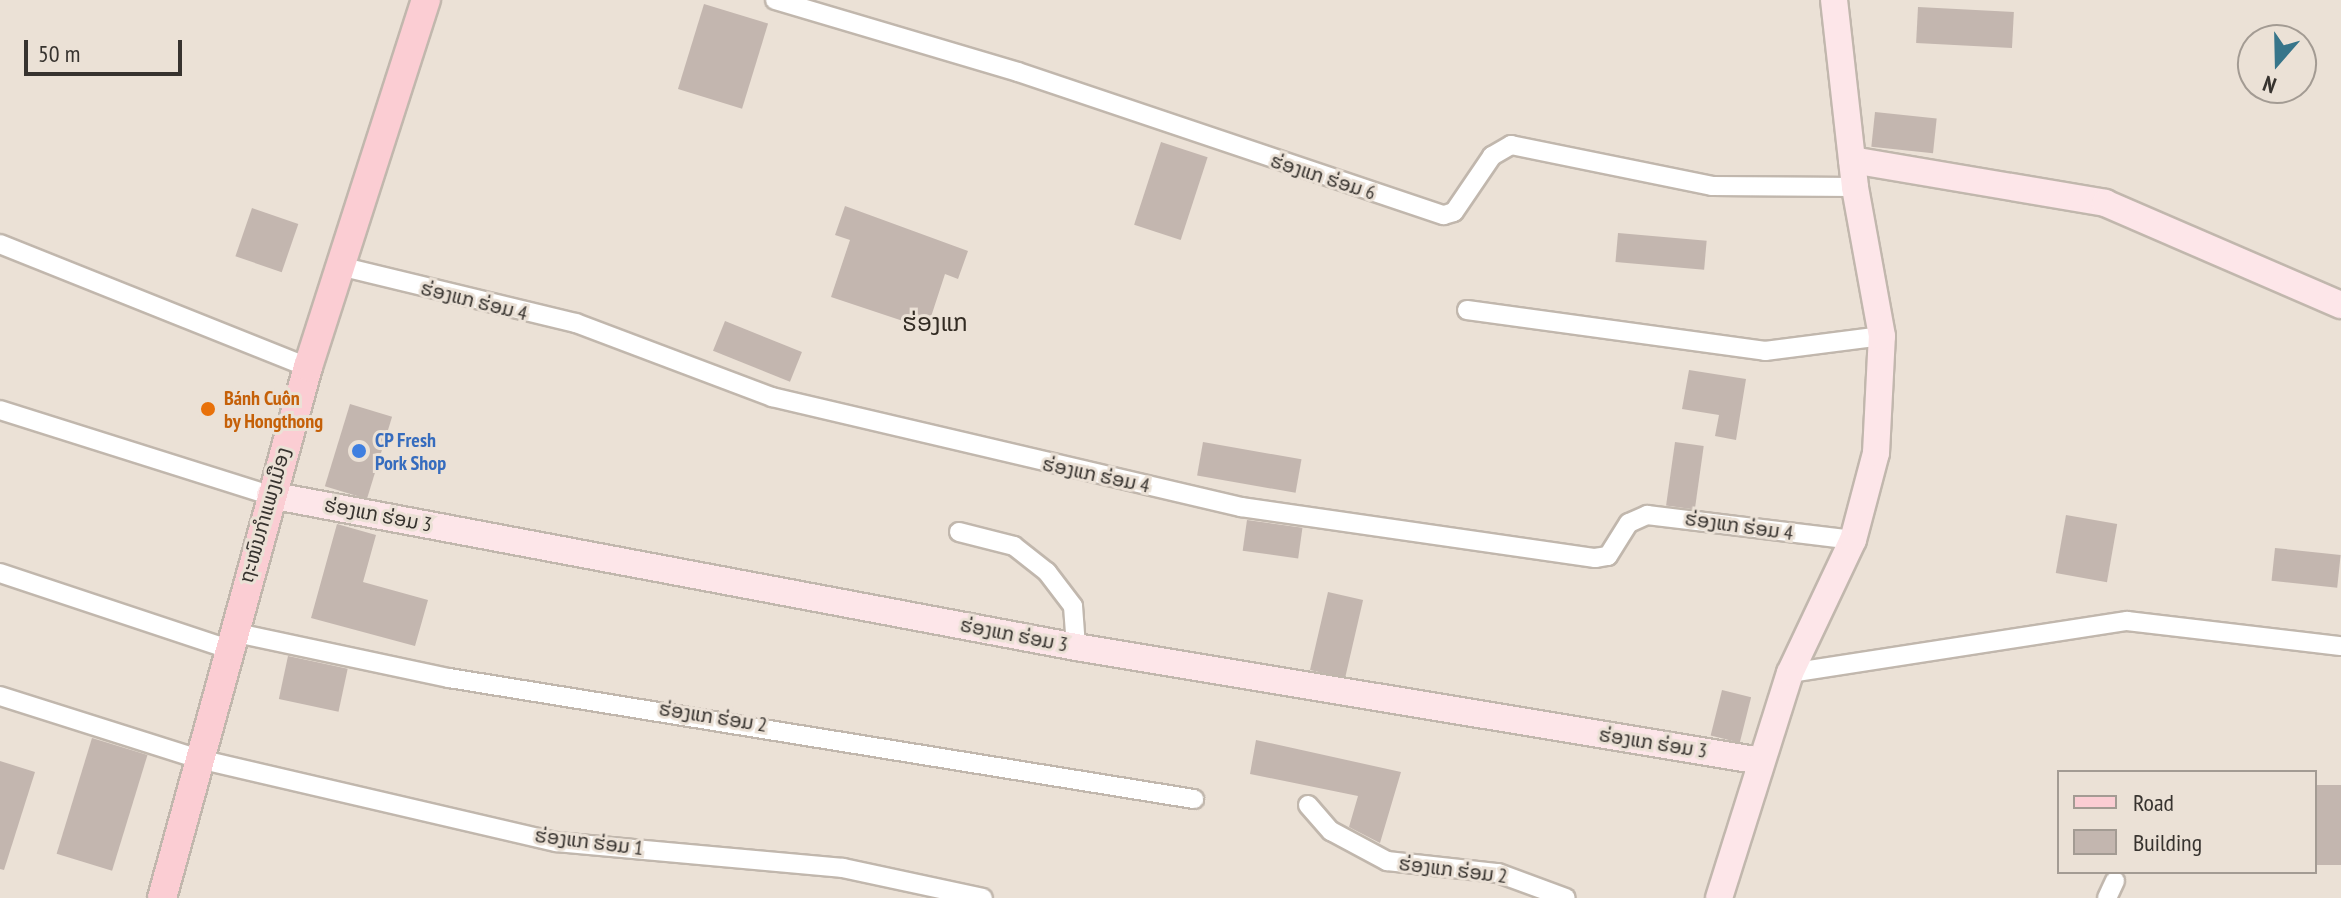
<!DOCTYPE html>
<meta charset="utf-8">
<style>
body{margin:0}
#map{position:relative;width:2341px;height:898px;overflow:hidden;background:#ebe1d6;font-family:"PT Sans Narrow","Noto Sans Lao",sans-serif}
div>[style]{position:absolute}
.building>*{inset:0;background:#c3b6af;transform-origin:0 0}
.roads{filter:drop-shadow(2px 0 #c1b7ad) drop-shadow(-2px 0 #c1b7ad) drop-shadow(0 2px #c1b7ad) drop-shadow(0 -2px #c1b7ad)}
.street>*{height:18px;margin:-9px;padding:0 9px;transform-origin:9px;border-radius:9px;background:#fff}
.secondary>*{height:26px;margin:-13px;padding:0 13px;transform-origin:13px;border-radius:13px;background:#fde6e9}
.primary>*{height:28px;margin:-14px;padding:0 14px;transform-origin:14px;border-radius:14px;background:#fbcdd3}
.dots>*{width:22px;height:22px;translate:-50% -50%;box-sizing:border-box;border:4px solid #ebe1d6;border-radius:50%}
span{translate:-50% -50%;white-space:nowrap;text-align:center;line-height:1.15;-webkit-text-stroke:6px #ebe1d6;paint-order:stroke}
.street-label{font-size:20px;color:#37332f}
.food-label{font-size:20px;color:#c56008;font-weight:700}
.left{translate:0 -50%;text-align:left}
.shop-label{font-size:20px;color:#366cbe;font-weight:700}
.quarter-label{font-size:24px;color:#322b23}
.legend{position:absolute;left:2057px;top:770px;width:260px;height:104px;box-sizing:border-box;background:#ebe1d6;border:2px solid #a39b93;margin:0;padding:10px 14px;list-style:none;font-size:24px;color:#37332f}
.legend li{display:flex;align-items:center;gap:16px;height:40px}
.legend b{width:40px;border:2px solid #a39b93}
.north{position:absolute;left:2237px;top:24px;width:80px;height:80px;box-sizing:border-box;background:#ebe1d6;border:2px solid #a39b93;border-radius:50%;rotate:200deg;font-size:22px;font-weight:700;line-height:32px;text-align:center;color:#37332f}
.north::after{content:'';display:block;margin:auto;width:28px;height:36px;background:#37758a;clip-path:polygon(50% 0,100% 100%,50% 72%,0 100%)}
.scale{position:absolute;left:24px;top:40px;width:158px;height:36px;box-sizing:border-box;border:4px solid #37332f;border-top:0;padding-left:10px;font-size:24px;line-height:28px;white-space:nowrap;color:#37332f;-webkit-text-stroke:6px #ebe1d6;paint-order:stroke}
</style>
<div id="map">
<div class="building">
<div style="left:704px;top:4px;width:67px;height:89px;rotate:17deg"></div>
<div style="left:1918px;top:7px;width:96px;height:36px;rotate:3deg"></div>
<div style="left:1875px;top:112px;width:62px;height:35px;rotate:6deg"></div>
<div style="left:1161px;top:142px;width:49px;height:87px;rotate:18deg"></div>
<div style="clip-path:polygon(845px 206px,968px 251px,958px 279px,945px 274px,927px 329px,831px 297px,850px 240px,835px 235px)"></div>
<div style="left:252px;top:208px;width:49px;height:51px;rotate:19deg"></div>
<div style="left:1618px;top:233px;width:89px;height:29px;rotate:5deg"></div>
<div style="left:725px;top:321px;width:83px;height:32px;rotate:22deg"></div>
<div style="clip-path:polygon(1689px 370px,1746px 379px,1736px 440px,1715px 436px,1719px 415px,1682px 409px)"></div>
<div style="left:350px;top:404px;width:44px;height:86px;rotate:17deg"></div>
<div style="left:1203px;top:442px;width:100px;height:34px;rotate:10deg"></div>
<div style="left:1675px;top:442px;width:29px;height:64px;rotate:8deg"></div>
<div style="left:2066px;top:515px;width:52px;height:59px;rotate:10deg"></div>
<div style="left:1247px;top:520px;width:56px;height:31px;rotate:8deg"></div>
<div style="clip-path:polygon(337px 524px,376px 535px,363px 582px,428px 600px,415px 646px,311px 618px)"></div>
<div style="left:2275px;top:548px;width:66px;height:33px;rotate:6deg"></div>
<div style="left:1328px;top:592px;width:36px;height:80px;rotate:13deg"></div>
<div style="left:288px;top:656px;width:61px;height:44px;rotate:12deg"></div>
<div style="left:1722px;top:690px;width:30px;height:47px;rotate:14deg"></div>
<div style="left:92px;top:738px;width:58px;height:121px;rotate:17deg"></div>
<div style="clip-path:polygon(1256px 740px,1401px 772px,1380px 843px,1349px 827px,1358px 796px,1250px 774px)"></div>
<div style="clip-path:polygon(0 761px,35px 772px,4px 870px,0 869px)"></div>
<div style="left:2315px;top:785px;width:26px;height:80px"></div>
</div>
<div class="roads">
<div class="street">
<div style="left:775px;top:0;width:253px;rotate:16.5deg"></div>
<div style="left:1018px;top:72px;width:449px;rotate:18.6deg"></div>
<div style="left:1444px;top:215px;width:10px;rotate:-17deg"></div>
<div style="left:1454px;top:212px;width:68px;rotate:-55.8deg"></div>
<div style="left:1492px;top:156px;width:22px;rotate:-30deg"></div>
<div style="left:1511px;top:145px;width:205px;rotate:11.5deg"></div>
<div style="left:1712px;top:186px;width:143px;rotate:0.4deg"></div>
<div style="left:0;top:244px;width:332px;rotate:21.8deg"></div>
<div style="left:340px;top:266px;width:243px;rotate:13.6deg"></div>
<div style="left:576px;top:323px;width:210px;rotate:20.7deg"></div>
<div style="left:772px;top:397px;width:482px;rotate:13.2deg"></div>
<div style="left:1241px;top:507px;width:358px;rotate:8.2deg"></div>
<div style="left:1595px;top:558px;width:13px;rotate:-9deg"></div>
<div style="left:1608px;top:556px;width:39px;rotate:-58deg"></div>
<div style="left:1629px;top:523px;width:20px;rotate:-24deg"></div>
<div style="left:1647px;top:515px;width:208px;rotate:6.9deg"></div>
<div style="left:1467px;top:310px;width:301px;rotate:7.8deg"></div>
<div style="left:1765px;top:351px;width:118px;rotate:-7.3deg"></div>
<div style="left:0;top:410px;width:283px;rotate:17.5deg"></div>
<div style="left:959px;top:532px;width:57px;rotate:14.3deg"></div>
<div style="left:1014px;top:546px;width:42px;rotate:38.2deg"></div>
<div style="left:1047px;top:572px;width:43px;rotate:52.6deg"></div>
<div style="left:1073px;top:606px;width:41px;rotate:85.8deg"></div>
<div style="left:0;top:573px;width:240px;rotate:18.4deg"></div>
<div style="left:232px;top:632px;width:222px;rotate:12deg"></div>
<div style="left:449px;top:678px;width:755px;rotate:9.23deg"></div>
<div style="left:1790px;top:673px;width:341px;rotate:-8.8deg"></div>
<div style="left:2127px;top:621px;width:215px;rotate:6.7deg"></div>
<div style="left:0;top:696px;width:209px;rotate:17.6deg"></div>
<div style="left:199px;top:759px;width:367px;rotate:13.1deg"></div>
<div style="left:557px;top:842px;width:287px;rotate:5.2deg"></div>
<div style="left:843px;top:868px;width:143px;rotate:12.1deg"></div>
<div style="left:1308px;top:805px;width:35px;rotate:49deg"></div>
<div style="left:1331px;top:831px;width:64px;rotate:28.2deg"></div>
<div style="left:1387px;top:861px;width:112px;rotate:6.2deg"></div>
<div style="left:1498px;top:873px;width:72px;rotate:20.2deg"></div>
<div style="left:2107px;top:898px;width:19px;rotate:-65deg"></div>
</div>
<div class="secondary">
<div style="left:1852px;top:160px;width:257px;rotate:9.6deg"></div>
<div style="left:2105px;top:203px;width:257px;rotate:23.4deg"></div>
<div style="left:270px;top:495px;width:820px;rotate:10.68deg"></div>
<div style="left:1076px;top:647px;width:694px;rotate:9.45deg"></div>
<div style="left:1719px;top:898px;width:236px;rotate:-72.5deg"></div>
<div style="left:1790px;top:673px;width:147px;rotate:-64.7deg"></div>
<div style="left:1853px;top:540px;width:90px;rotate:-75.2deg"></div>
<div style="left:1876px;top:453px;width:117px;rotate:-87.1deg"></div>
<div style="left:1882px;top:336px;width:151px;rotate:-100.3deg"></div>
<div style="left:1855px;top:187px;width:188px;rotate:-96.4deg"></div>
</div>
<div class="primary">
<div style="left:162px;top:898px;width:551px;rotate:-74.63deg"></div>
<div style="left:308px;top:367px;width:386px;rotate:-72.2deg"></div>
</div>
</div>
<div class="dots">
<div style="left:208px;top:409px;background:#e8710a"></div>
<div style="left:359px;top:451px;background:#3f7fe0"></div>
</div>
<div class="street-label">
<span style="left:1323px;top:177px;rotate:18deg">ຮ່ອງແກ ຮ່ອມ 6</span>
<span style="left:474px;top:301px;rotate:14deg">ຮ່ອງແກ ຮ່ອມ 4</span>
<span style="left:1096px;top:475px;rotate:12deg">ຮ່ອງແກ ຮ່ອມ 4</span>
<span style="left:265px;top:515px;rotate:-74deg">ຖະໜົນກຳແພງເມືອງ</span>
<span style="left:378px;top:515px;rotate:11deg">ຮ່ອງແກ ຮ່ອມ 3</span>
<span style="left:1739px;top:526px;rotate:8deg">ຮ່ອງແກ ຮ່ອມ 4</span>
<span style="left:1014px;top:635px;rotate:11deg">ຮ່ອງແກ ຮ່ອມ 3</span>
<span style="left:713px;top:717px;rotate:9deg">ຮ່ອງແກ ຮ່ອມ 2</span>
<span style="left:1653px;top:743px;rotate:9deg">ຮ່ອງແກ ຮ່ອມ 3</span>
<span style="left:589px;top:842px;rotate:7deg">ຮ່ອງແກ ຮ່ອມ 1</span>
<span style="left:1453px;top:870px;rotate:7deg">ຮ່ອງແກ ຮ່ອມ 2</span>
</div>
<div class="food-label">
<span class="left" style="left:224px;top:410px">Bánh Cuốn<br>by Hongthong</span>
</div>
<div class="shop-label">
<span class="left" style="left:375px;top:452px">CP Fresh<br>Pork Shop</span>
</div>
<div class="quarter-label">
<span style="left:935px;top:323px">ຮ່ອງແກ</span>
</div>
<ul class="legend">
<li><b style="height:10px;background:#fbcdd3"></b>Road</li>
<li><b style="height:22px;background:#c3b6af"></b>Building</li>
</ul>
<div class="north">N</div>
<div class="scale">50 m</div>
</div>
